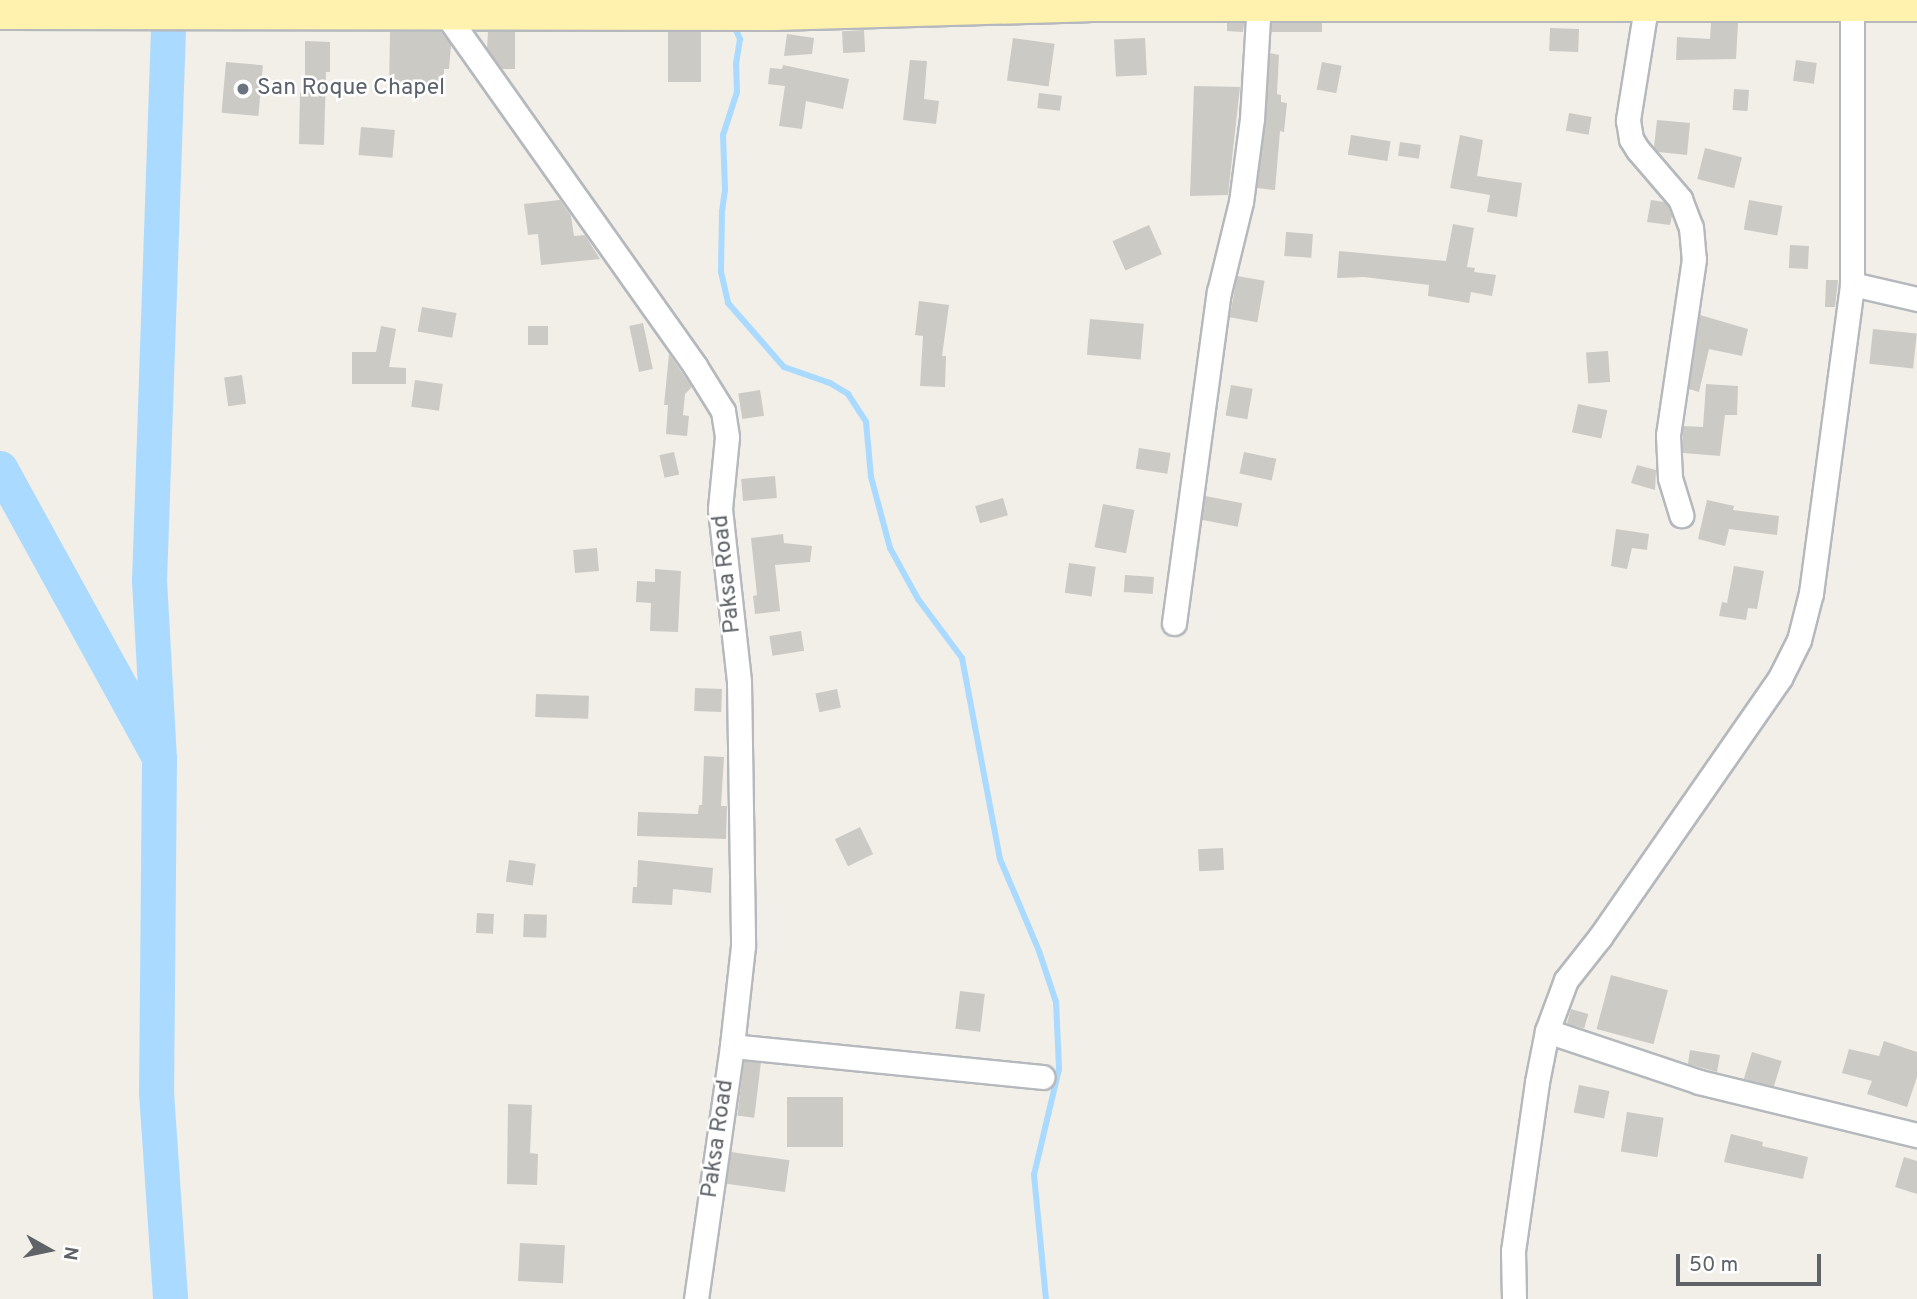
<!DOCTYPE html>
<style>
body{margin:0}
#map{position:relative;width:1917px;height:1299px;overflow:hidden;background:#f1efe8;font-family:Overpass,sans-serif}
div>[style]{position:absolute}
.stream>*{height:6px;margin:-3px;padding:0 3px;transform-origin:3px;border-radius:3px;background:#aadaff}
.river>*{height:35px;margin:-17.5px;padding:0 17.5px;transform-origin:17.5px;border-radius:17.5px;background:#aadaff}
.building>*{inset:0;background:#cccac5;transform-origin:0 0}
.roads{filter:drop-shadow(2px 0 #b5b8bc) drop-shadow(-2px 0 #b5b8bc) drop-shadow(0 2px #b5b8bc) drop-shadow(0 -2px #b5b8bc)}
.minor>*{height:23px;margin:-11.5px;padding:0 11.5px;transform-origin:11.5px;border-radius:11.5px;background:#fff}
.primary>*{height:37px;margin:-18.5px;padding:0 18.5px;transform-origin:18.5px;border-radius:18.5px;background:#fff2af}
.dots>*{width:19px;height:19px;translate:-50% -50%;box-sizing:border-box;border:4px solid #fff;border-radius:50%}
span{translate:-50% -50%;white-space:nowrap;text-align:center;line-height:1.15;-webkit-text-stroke:5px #fff;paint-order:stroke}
.worship-label{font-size:23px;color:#5b616d}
.left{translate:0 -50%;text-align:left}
.street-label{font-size:23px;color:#5f6368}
.north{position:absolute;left:14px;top:1215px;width:70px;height:70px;-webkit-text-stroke:5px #fff;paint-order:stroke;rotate:99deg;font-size:19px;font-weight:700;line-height:28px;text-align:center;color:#5f6368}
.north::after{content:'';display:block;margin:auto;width:24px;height:32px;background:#5f6368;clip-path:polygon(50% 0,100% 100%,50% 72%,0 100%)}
.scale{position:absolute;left:1676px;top:1254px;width:145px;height:32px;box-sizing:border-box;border:4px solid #5f6368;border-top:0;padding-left:9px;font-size:21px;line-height:24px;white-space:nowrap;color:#5f6368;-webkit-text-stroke:5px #fff;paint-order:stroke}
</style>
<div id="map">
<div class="stream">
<div style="left:732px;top:21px;width:20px;rotate:66deg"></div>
<div style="left:740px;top:39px;width:24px;rotate:99deg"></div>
<div style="left:736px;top:63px;width:29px;rotate:88deg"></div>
<div style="left:737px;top:92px;width:45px;rotate:108deg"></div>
<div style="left:723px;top:135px;width:55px;rotate:87.9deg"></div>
<div style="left:725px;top:190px;width:22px;rotate:98deg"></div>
<div style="left:722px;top:212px;width:60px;rotate:91deg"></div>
<div style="left:721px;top:272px;width:32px;rotate:77deg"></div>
<div style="left:728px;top:303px;width:85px;rotate:48.8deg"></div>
<div style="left:784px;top:367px;width:49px;rotate:19.2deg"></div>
<div style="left:830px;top:383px;width:21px;rotate:31deg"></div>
<div style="left:848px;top:394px;width:33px;rotate:57deg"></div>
<div style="left:866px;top:422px;width:55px;rotate:84.8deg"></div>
<div style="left:871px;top:477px;width:73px;rotate:75deg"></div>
<div style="left:890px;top:548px;width:58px;rotate:61.2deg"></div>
<div style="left:918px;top:599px;width:74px;rotate:53.3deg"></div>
<div style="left:962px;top:658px;width:205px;rotate:79.3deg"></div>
<div style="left:1000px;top:859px;width:100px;rotate:67deg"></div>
<div style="left:1039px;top:951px;width:54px;rotate:71.6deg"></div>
<div style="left:1056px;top:1002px;width:67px;rotate:87.4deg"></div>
<div style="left:1059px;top:1069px;width:109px;rotate:103.3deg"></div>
<div style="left:1034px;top:1175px;width:125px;rotate:84.5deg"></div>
</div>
<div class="river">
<div style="left:169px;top:0;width:580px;rotate:91.97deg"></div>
<div style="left:149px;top:580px;width:178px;rotate:86.8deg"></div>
<div style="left:159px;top:758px;width:334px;rotate:90.5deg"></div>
<div style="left:156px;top:1092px;width:207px;rotate:86.1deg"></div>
<div style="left:0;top:468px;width:324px;rotate:61.2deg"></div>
</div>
<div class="building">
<div style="clip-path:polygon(1227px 23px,1244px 23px,1243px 32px,1227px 31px)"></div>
<div style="left:1272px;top:23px;width:50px;height:9px"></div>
<div style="clip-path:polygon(1711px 23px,1738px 23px,1736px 59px,1676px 60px,1677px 37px,1710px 39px)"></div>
<div style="left:1550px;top:28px;width:29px;height:23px;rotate:2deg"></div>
<div style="left:864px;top:30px;width:22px;height:22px;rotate:87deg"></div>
<div style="clip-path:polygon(390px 32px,441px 32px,451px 45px,449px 69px,444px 69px,444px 90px,389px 90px)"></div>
<div style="clip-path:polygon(488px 32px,515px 32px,515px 69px,502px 69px,487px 49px)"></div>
<div style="left:668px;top:32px;width:33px;height:50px"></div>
<div style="clip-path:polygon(787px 34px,814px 38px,812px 54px,784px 56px)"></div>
<div style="left:1013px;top:38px;width:42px;height:43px;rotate:8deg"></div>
<div style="left:1145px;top:38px;width:37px;height:31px;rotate:87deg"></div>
<div style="clip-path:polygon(305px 41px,330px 42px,330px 72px,326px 72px,324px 145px,299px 144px,300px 93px,305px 93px)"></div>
<div style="clip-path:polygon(1270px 53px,1279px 55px,1277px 94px,1281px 95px,1281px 102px,1287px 103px,1284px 132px,1280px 131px,1275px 190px,1257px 188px)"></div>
<div style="clip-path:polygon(910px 60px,927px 61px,924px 99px,939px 101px,936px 124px,903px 120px)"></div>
<div style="left:1796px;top:60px;width:21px;height:21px;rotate:8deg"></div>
<div style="left:226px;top:62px;width:37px;height:51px;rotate:5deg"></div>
<div style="left:1322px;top:62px;width:20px;height:28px;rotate:11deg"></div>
<div style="clip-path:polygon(783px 65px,849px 79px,843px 109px,806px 101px,802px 129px,779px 126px,785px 86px,768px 84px,770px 68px,782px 69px)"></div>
<div style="clip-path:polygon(1194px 86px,1240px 87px,1228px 195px,1190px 196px)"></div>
<div style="left:1734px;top:89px;width:15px;height:21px;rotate:4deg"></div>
<div style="left:1039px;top:93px;width:23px;height:15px;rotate:7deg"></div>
<div style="left:1569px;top:113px;width:23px;height:18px;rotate:10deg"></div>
<div style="clip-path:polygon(1657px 120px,1690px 123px,1687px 155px,1658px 152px,1654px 147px)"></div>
<div style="left:361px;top:127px;width:34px;height:28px;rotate:5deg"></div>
<div style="left:1351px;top:135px;width:40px;height:20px;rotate:9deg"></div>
<div style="clip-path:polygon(1460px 135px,1483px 140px,1477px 176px,1522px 183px,1517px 217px,1487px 212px,1490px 195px,1450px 188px)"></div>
<div style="left:1400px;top:142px;width:21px;height:14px;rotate:8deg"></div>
<div style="left:1705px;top:148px;width:38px;height:32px;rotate:14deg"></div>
<div style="clip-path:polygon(560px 200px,571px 216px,574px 236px,585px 235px,600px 259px,541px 265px,538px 234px,528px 235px,524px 204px)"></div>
<div style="clip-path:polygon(1651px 200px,1664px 202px,1668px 206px,1672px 216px,1670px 225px,1647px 222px)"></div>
<div style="left:1749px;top:200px;width:34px;height:30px;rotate:10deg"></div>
<div style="clip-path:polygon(1453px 224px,1474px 228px,1467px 267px,1475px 268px,1474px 272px,1496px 275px,1492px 296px,1471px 292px,1469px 303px,1428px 296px,1429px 285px,1364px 277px,1337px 278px,1339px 251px,1446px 261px)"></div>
<div style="left:1149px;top:225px;width:32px;height:40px;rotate:66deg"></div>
<div style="left:1286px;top:232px;width:27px;height:24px;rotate:4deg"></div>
<div style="left:1790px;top:245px;width:19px;height:23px;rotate:3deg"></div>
<div style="left:1237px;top:276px;width:28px;height:42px;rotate:10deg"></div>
<div style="clip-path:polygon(1826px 280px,1838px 280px,1835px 307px,1825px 307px)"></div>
<div style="clip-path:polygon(919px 301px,949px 305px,942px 356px,946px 356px,945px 387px,920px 386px,923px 336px,915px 335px)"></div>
<div style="left:422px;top:307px;width:35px;height:25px;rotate:10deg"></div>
<div style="clip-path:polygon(1700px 315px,1748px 329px,1742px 356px,1709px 349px,1699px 392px,1689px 389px)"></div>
<div style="left:1090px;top:319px;width:54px;height:36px;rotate:5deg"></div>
<div style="left:643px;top:323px;width:47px;height:14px;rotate:78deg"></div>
<div style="clip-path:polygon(381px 326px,396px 329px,389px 367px,406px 368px,406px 384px,352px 384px,352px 352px,376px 352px)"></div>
<div style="left:528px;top:326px;width:20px;height:19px"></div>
<div style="left:1873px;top:329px;width:44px;height:35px;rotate:6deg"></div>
<div style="left:1608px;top:351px;width:31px;height:22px;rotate:86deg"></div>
<div style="clip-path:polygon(669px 354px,692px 387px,685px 394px,683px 415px,689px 416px,687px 436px,666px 434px,668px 405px,664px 405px)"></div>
<div style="left:242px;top:375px;width:29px;height:18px;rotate:82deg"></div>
<div style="left:415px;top:380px;width:28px;height:27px;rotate:8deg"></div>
<div style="clip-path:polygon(1706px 384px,1738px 386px,1737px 415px,1725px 415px,1720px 456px,1683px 453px,1683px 426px,1703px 427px)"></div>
<div style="left:1231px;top:385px;width:22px;height:31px;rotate:10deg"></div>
<div style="left:760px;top:390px;width:26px;height:22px;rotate:81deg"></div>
<div style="left:1578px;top:404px;width:30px;height:29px;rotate:12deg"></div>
<div style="left:1139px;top:448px;width:32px;height:21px;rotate:9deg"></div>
<div style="left:674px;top:452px;width:23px;height:15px;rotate:77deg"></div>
<div style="left:1244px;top:452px;width:33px;height:22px;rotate:12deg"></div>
<div style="clip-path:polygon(1637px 465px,1656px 470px,1655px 490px,1631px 483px)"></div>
<div style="left:775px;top:476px;width:22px;height:34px;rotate:85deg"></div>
<div style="left:1205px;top:496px;width:38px;height:24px;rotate:11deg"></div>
<div style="left:1003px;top:498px;width:18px;height:29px;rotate:74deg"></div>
<div style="clip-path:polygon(1707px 500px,1734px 506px,1733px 510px,1779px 516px,1777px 535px,1729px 529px,1725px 546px,1698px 539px)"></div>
<div style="left:1103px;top:504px;width:32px;height:44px;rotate:11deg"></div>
<div style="clip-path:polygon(1616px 529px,1649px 534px,1647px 550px,1632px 548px,1627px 569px,1611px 566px)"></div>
<div style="clip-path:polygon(783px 534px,784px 543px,812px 546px,810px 562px,775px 565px,780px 611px,755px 614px,753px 596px,757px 595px,751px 538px)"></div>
<div style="left:597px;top:548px;width:23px;height:24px;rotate:85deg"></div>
<div style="left:1069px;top:563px;width:27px;height:30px;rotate:8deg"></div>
<div style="clip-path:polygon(1734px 566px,1764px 571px,1757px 609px,1748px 608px,1746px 620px,1719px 616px,1722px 602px,1727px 603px)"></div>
<div style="clip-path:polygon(655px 569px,681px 571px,678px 632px,650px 631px,651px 603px,636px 602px,637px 581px,655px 582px)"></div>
<div style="left:1125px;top:575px;width:29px;height:17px;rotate:4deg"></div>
<div style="left:801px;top:631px;width:20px;height:32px;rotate:81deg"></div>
<div style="left:695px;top:688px;width:27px;height:23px;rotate:2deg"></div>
<div style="left:837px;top:689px;width:19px;height:22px;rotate:78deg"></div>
<div style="left:536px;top:694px;width:53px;height:23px;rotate:2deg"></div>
<div style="clip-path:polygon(704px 756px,724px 757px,721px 806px,727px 806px,726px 839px,637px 836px,638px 812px,698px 814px,699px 805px,702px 805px)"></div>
<div style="left:860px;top:827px;width:30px;height:28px;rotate:64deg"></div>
<div style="left:1223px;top:848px;width:22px;height:25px;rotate:87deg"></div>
<div style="left:509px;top:860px;width:27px;height:22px;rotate:8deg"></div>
<div style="clip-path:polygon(638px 860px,713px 868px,711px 893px,673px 889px,672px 905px,632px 903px,633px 887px,637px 887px)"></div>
<div style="left:477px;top:913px;width:17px;height:20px;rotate:3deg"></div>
<div style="left:524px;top:914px;width:23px;height:23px;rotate:2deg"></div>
<div style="left:1611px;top:975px;width:59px;height:56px;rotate:15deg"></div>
<div style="left:960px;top:991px;width:25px;height:38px;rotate:7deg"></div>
<div style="left:1571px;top:1009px;width:18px;height:15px;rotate:16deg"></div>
<div style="clip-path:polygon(1884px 1041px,1917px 1052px,1917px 1077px,1907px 1107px,1867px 1094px,1872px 1081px,1842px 1073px,1849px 1049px,1879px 1056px)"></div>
<div style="clip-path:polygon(1690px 1050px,1720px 1055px,1717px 1072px,1688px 1064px)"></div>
<div style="left:1752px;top:1052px;width:31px;height:28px;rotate:17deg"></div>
<div style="left:744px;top:1061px;width:17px;height:55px;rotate:7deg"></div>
<div style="left:1579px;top:1085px;width:31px;height:28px;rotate:11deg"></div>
<div style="left:787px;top:1097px;width:56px;height:50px"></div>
<div style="clip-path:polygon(508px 1104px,532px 1105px,530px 1153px,538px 1154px,537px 1185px,507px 1184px)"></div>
<div style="left:1627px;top:1112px;width:37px;height:40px;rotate:9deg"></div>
<div style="clip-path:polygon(1731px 1134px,1763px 1142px,1762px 1146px,1808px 1157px,1803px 1179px,1724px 1162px)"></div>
<div style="left:731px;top:1152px;width:59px;height:32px;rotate:8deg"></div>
<div style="clip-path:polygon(1904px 1157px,1917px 1161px,1917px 1194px,1895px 1187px)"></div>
<div style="left:520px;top:1243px;width:45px;height:38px;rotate:3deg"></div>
</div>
<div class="roads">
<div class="minor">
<div style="left:1647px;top:1px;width:121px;rotate:99.1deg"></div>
<div style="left:1628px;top:120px;width:19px;rotate:81deg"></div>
<div style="left:1631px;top:139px;width:13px;rotate:58deg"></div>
<div style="left:1638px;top:150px;width:65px;rotate:49.4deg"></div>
<div style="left:1680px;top:199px;width:30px;rotate:69deg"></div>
<div style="left:1691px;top:227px;width:32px;rotate:85deg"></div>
<div style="left:1694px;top:259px;width:178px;rotate:98.4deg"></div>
<div style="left:1668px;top:435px;width:43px;rotate:87.3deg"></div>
<div style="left:1670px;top:478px;width:39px;rotate:73deg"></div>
<div style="left:443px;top:10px;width:436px;rotate:54.7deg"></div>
<div style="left:695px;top:366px;width:53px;rotate:58.1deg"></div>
<div style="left:723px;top:411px;width:26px;rotate:81deg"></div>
<div style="left:727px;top:437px;width:72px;rotate:95.6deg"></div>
<div style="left:720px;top:509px;width:174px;rotate:83.7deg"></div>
<div style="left:739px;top:682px;width:264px;rotate:89.1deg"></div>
<div style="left:743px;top:946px;width:101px;rotate:96.3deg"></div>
<div style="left:732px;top:1046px;width:256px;rotate:98.1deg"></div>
<div style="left:1852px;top:284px;width:67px;rotate:13deg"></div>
<div style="left:1174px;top:623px;width:334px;rotate:-82.3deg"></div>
<div style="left:1219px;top:292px;width:93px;rotate:-76.3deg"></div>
<div style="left:1241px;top:202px;width:84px;rotate:-82.5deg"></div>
<div style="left:1252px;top:119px;width:118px;rotate:-86.6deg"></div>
<div style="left:1547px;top:1031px;width:160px;rotate:18.5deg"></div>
<div style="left:1699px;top:1082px;width:224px;rotate:13.7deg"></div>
<div style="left:732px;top:1046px;width:312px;rotate:5.7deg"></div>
<div style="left:1514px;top:1299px;width:48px;rotate:-91.2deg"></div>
<div style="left:1513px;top:1251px;width:171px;rotate:-81.9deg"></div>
<div style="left:1537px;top:1082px;width:52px;rotate:-78.9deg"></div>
<div style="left:1547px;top:1031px;width:54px;rotate:-69.6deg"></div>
<div style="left:1566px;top:980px;width:55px;rotate:-51.7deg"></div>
<div style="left:1600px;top:937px;width:315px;rotate:-55.2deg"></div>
<div style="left:1780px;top:678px;width:42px;rotate:-63.4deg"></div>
<div style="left:1799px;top:640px;width:49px;rotate:-75.7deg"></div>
<div style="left:1811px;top:593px;width:312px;rotate:-82.4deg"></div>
<div style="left:1852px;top:284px;width:284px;rotate:-90deg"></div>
</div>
<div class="primary">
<div style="left:0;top:10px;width:774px;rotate:0.07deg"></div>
<div style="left:774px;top:11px;width:313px;rotate:-1.6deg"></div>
<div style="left:1087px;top:2px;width:830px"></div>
</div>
</div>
<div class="dots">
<div style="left:243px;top:89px;background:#6b7280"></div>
</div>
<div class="worship-label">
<span class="left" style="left:257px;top:89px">San Roque Chapel</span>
</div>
<div class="street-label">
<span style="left:728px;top:574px;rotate:-96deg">Paksa Road</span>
<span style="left:719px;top:1139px;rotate:-82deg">Paksa Road</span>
</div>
<div class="north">N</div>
<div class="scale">50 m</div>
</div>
